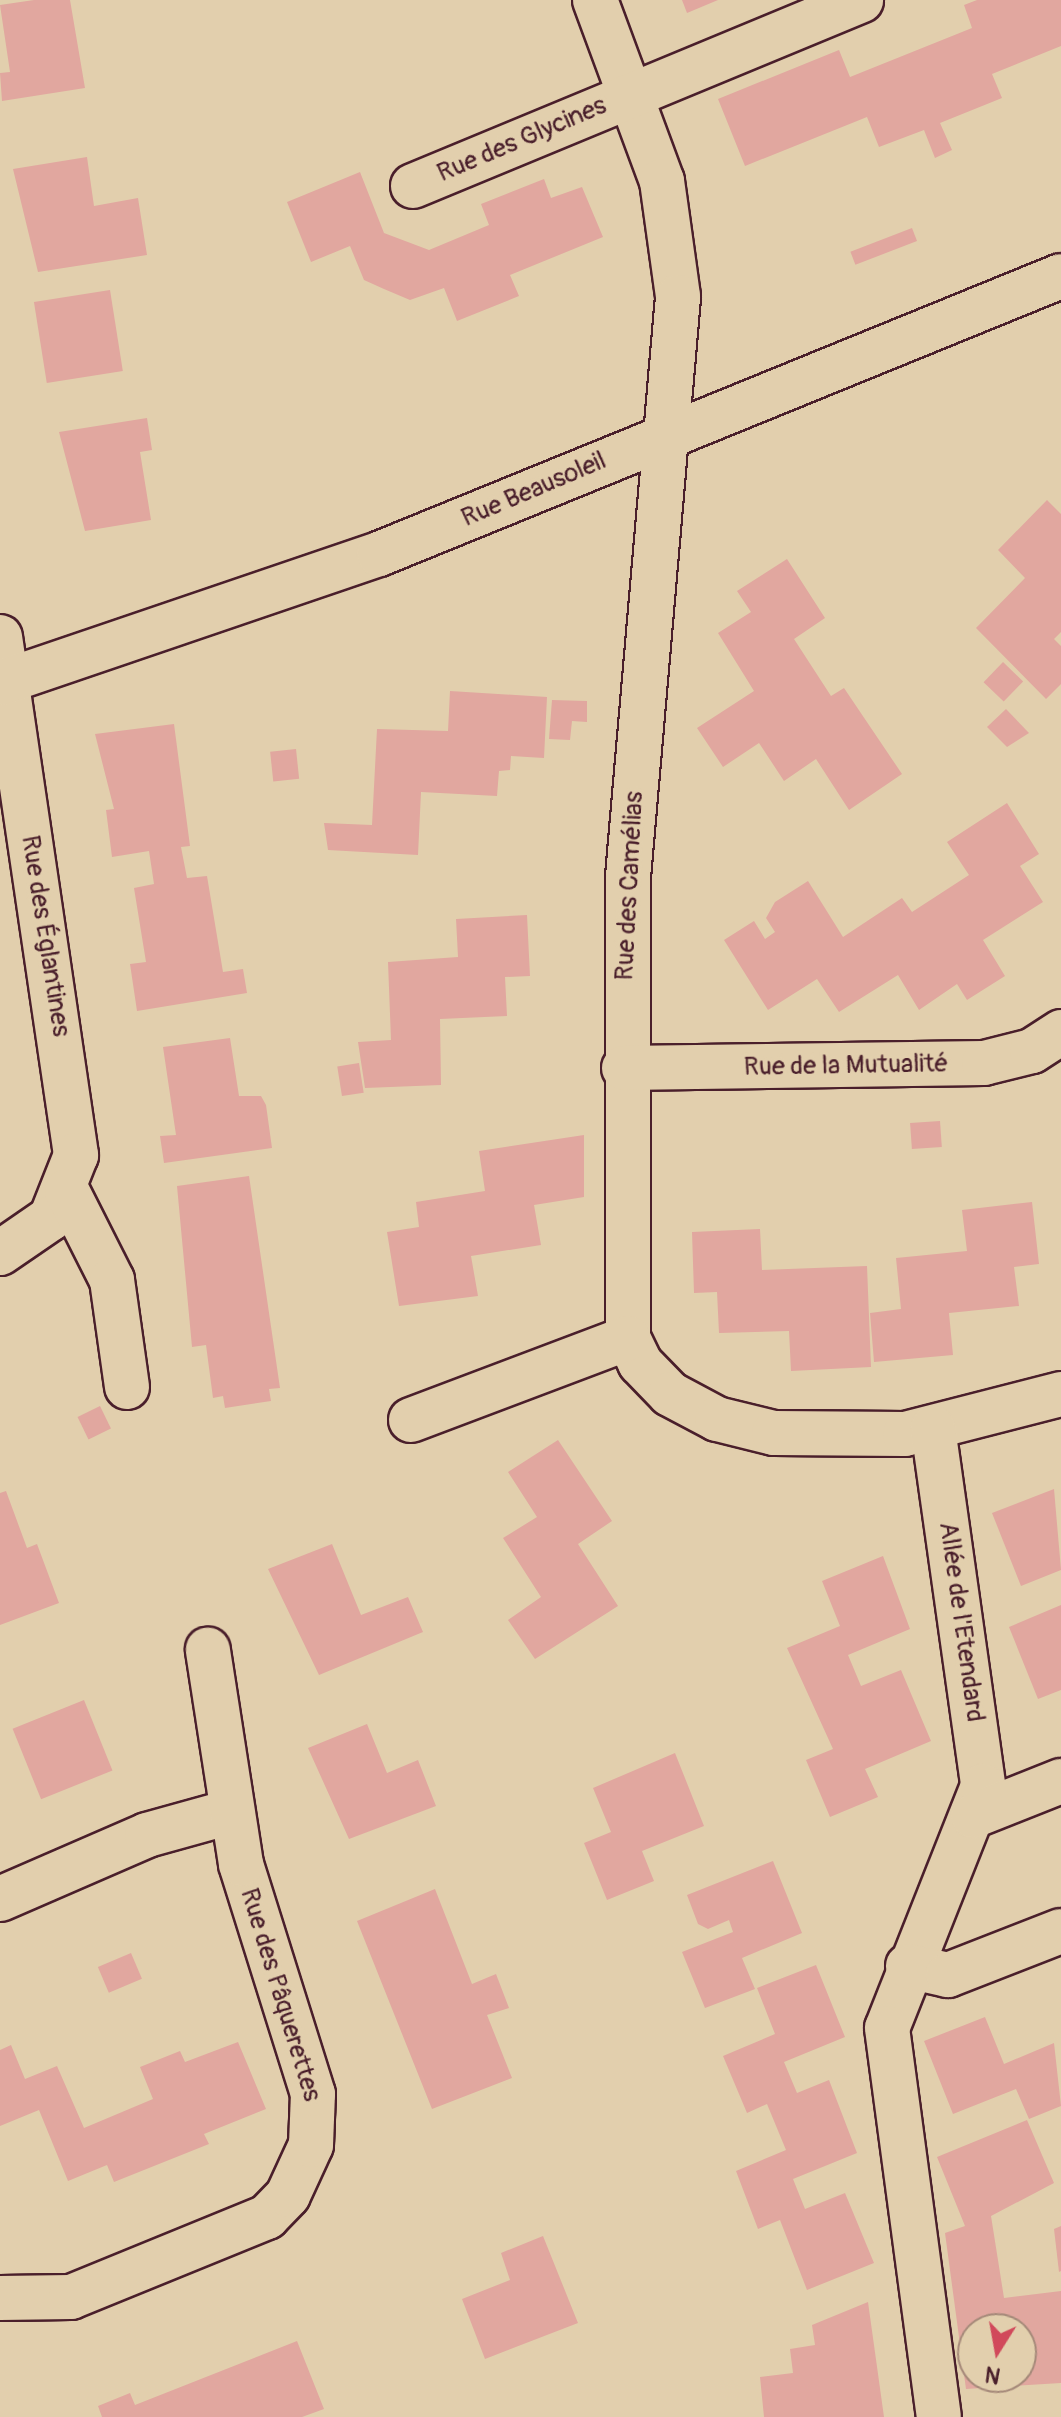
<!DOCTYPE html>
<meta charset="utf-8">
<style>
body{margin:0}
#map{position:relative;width:1061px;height:2417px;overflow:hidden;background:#e2cfad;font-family:Pangolin,sans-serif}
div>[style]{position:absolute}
.building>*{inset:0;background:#e1a79f;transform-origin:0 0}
.roads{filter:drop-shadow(2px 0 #4a1f2b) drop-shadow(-2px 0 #4a1f2b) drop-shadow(0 2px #4a1f2b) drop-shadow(0 -2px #4a1f2b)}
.minor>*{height:44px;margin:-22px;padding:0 22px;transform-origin:22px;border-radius:22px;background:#e2cfad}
span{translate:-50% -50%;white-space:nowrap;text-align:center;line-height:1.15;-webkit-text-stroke:7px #e2cfad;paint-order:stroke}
.street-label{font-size:26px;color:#4a1f2b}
.north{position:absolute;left:957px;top:2313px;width:80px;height:80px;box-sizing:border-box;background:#e2cfad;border:2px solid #a58979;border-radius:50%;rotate:191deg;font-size:22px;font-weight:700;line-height:32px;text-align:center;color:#4a1f2b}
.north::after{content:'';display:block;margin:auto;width:28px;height:36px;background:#d1495b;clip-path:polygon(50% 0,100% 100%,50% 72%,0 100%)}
</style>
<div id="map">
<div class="building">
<div style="clip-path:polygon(34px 0,70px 0,85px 88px,2px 101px,0 73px,10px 72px,0 5px)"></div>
<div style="clip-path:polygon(682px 0,718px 0,687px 13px)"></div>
<div style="clip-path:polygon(977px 0,1061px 0,1061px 46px,992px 74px,1002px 98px,940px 123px,952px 150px,935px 158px,924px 130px,879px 147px,867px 117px,745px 166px,718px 99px,839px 50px,850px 77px,972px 28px,964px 5px)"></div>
<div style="clip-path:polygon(87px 157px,94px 206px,138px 198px,147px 255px,38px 272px,13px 169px)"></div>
<div style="clip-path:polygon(360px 172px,384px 233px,429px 250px,489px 225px,481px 204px,544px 179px,551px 198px,582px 187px,603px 237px,510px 275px,519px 296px,457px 321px,444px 288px,410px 300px,384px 289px,364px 280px,350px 246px,311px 262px,287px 202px)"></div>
<div style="left:912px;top:228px;width:14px;height:66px;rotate:69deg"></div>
<div style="left:110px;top:290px;width:82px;height:77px;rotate:81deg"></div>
<div style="clip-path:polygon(147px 418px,152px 450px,140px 452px,151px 520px,85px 531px,59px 432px)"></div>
<div style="clip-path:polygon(1047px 500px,1061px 514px,1061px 632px,1054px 639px,1061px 646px,1061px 684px,1046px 699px,976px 628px,1025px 578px,998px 550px)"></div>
<div style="clip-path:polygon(787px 559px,825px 618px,794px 639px,831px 696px,844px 688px,902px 774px,849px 810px,816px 759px,784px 781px,759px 743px,723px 767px,697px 728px,754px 691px,718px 633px,751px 612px,737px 591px)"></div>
<div style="left:1003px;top:662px;width:28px;height:28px;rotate:44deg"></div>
<div style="clip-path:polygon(450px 691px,547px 697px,544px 758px,511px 756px,510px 770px,499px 771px,497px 796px,421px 792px,418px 855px,328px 850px,324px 823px,372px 825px,377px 729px,448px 731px)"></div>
<div style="clip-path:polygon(552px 700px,587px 701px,587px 722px,572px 721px,570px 740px,549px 739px)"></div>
<div style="clip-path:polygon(1006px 709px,1029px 733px,1007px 747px,987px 727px)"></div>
<div style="clip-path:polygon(174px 724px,190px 846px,181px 847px,187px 878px,207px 876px,223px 972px,243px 969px,247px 993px,137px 1011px,130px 964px,146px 962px,134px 888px,154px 884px,149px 851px,112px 857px,106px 810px,114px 809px,95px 734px)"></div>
<div style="left:296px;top:749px;width:30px;height:26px;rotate:84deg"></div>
<div style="clip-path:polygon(1007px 803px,1039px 854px,1020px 866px,1043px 902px,983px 940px,1005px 976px,967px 1000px,957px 984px,919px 1010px,898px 975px,839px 1012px,817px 979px,768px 1010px,724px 940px,754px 921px,765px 939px,775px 932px,766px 918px,775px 902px,808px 881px,843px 937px,902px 898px,912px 912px,969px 875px,947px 842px)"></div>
<div style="clip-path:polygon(527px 915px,530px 976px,505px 977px,507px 1016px,440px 1019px,441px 1085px,365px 1088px,358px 1042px,391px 1040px,388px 962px,458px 957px,456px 919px)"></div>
<div style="clip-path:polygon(230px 1038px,239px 1096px,261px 1096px,266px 1105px,272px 1148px,164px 1163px,160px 1136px,176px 1135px,163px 1047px)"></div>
<div style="left:359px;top:1063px;width:30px;height:22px;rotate:81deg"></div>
<div style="left:940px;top:1121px;width:26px;height:30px;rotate:86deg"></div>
<div style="clip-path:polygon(584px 1135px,584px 1197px,534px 1205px,541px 1245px,471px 1256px,478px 1296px,399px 1306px,387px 1232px,419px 1227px,416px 1202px,485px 1191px,479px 1151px)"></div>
<div style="clip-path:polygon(249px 1176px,280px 1388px,269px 1389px,271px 1401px,225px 1408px,223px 1396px,213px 1398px,206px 1345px,192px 1347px,177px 1186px)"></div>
<div style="clip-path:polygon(1032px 1202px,1039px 1264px,1014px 1267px,1019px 1306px,949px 1313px,953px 1355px,874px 1362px,870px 1313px,901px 1309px,896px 1258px,967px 1251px,962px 1210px)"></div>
<div style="clip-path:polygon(760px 1229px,762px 1270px,867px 1266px,871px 1367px,791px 1371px,789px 1331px,719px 1333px,717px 1292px,694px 1293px,692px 1232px)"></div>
<div style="left:100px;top:1406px;width:25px;height:25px;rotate:64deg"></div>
<div style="clip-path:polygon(558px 1440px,612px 1521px,578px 1544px,618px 1606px,535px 1659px,508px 1620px,541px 1597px,503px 1538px,537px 1517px,508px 1472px)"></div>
<div style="clip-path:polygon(1054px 1489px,1061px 1570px,1021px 1586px,992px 1513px)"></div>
<div style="clip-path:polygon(6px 1491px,27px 1548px,37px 1544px,59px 1603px,0 1625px,0 1493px)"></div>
<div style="clip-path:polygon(332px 1544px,361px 1615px,408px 1597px,423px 1632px,319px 1675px,268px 1569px)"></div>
<div style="clip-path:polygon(883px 1556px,910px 1629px,848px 1655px,861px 1686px,901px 1670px,931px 1741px,865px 1769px,878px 1797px,830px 1817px,806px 1760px,833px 1749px,787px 1648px,840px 1626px,822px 1581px)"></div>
<div style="clip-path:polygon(1061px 1605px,1061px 1690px,1038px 1699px,1009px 1627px)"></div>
<div style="left:84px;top:1700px;width:76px;height:77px;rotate:68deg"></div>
<div style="clip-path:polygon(367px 1724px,387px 1773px,418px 1760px,436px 1806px,349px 1839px,308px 1748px)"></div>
<div style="clip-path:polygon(675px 1753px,704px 1826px,642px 1851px,654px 1881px,607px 1900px,584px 1843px,611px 1832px,593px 1788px)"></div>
<div style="clip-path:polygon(773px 1861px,802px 1933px,742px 1958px,755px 1989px,705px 2008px,682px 1952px,733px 1932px,729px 1920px,708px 1929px,698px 1924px,687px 1895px)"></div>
<div style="clip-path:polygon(435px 1889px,472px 1984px,496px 1974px,509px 2008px,487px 2015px,512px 2078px,432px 2109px,357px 1921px)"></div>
<div style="left:131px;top:1953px;width:28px;height:36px;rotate:67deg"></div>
<div style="clip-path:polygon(816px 1965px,845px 2037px,784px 2062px,797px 2093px,829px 2080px,857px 2153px,793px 2179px,805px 2209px,845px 2193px,874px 2263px,807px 2290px,780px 2220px,758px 2229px,736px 2171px,786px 2150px,767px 2104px,747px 2113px,723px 2056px,775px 2034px,757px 1988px)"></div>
<div style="clip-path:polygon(985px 2017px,1004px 2064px,1054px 2043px,1061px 2106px,1029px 2119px,1016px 2089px,953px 2114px,924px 2041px)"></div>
<div style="clip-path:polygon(238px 2042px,266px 2109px,204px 2134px,209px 2144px,114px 2182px,107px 2165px,68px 2181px,39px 2110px,0 2126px,0 2050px,11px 2045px,25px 2079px,57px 2066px,84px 2128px,153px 2099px,140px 2067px,180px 2051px,185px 2062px)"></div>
<div style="clip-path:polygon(evenodd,1027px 2120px,1054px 2183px,991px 2216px,1004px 2298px,1061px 2291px,1061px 2383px,966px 2389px,945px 2233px,965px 2226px,937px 2157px,1027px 2120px,973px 2329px,1021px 2329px,1021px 2377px,973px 2377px,973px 2329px)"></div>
<div style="clip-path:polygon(1061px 2226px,1061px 2271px,1059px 2272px,1054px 2229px)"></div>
<div style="clip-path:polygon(543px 2236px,578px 2323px,485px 2359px,462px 2299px,510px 2280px,501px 2253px)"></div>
<div style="clip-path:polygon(868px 2302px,884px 2417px,764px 2417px,760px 2377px,793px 2373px,790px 2349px,815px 2345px,812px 2325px)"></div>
<div style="clip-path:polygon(297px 2341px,324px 2409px,302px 2417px,102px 2417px,98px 2406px,130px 2393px,135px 2405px)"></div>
</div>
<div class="roads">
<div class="minor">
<div style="left:595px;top:0;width:193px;rotate:69.7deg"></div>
<div style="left:662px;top:181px;width:117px;rotate:82.1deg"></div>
<div style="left:678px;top:297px;width:582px;rotate:94.93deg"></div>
<div style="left:628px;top:877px;width:461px;rotate:90deg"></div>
<div style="left:628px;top:1338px;width:28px;rotate:64deg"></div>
<div style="left:640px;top:1363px;width:43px;rotate:45.9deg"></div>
<div style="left:670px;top:1394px;width:53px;rotate:28deg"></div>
<div style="left:717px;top:1419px;width:59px;rotate:13.8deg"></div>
<div style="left:774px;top:1433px;width:131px;rotate:0.4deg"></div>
<div style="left:905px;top:1434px;width:161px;rotate:-14.4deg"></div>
<div style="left:413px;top:186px;width:485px;rotate:-22.5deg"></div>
<div style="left:0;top:637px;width:524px;rotate:81.65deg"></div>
<div style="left:76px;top:1155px;width:68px;rotate:111.6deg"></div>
<div style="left:51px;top:1218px;width:62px;rotate:145.5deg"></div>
<div style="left:0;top:683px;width:400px;rotate:-18.8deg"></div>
<div style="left:379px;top:554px;width:736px;rotate:-22.18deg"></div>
<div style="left:624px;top:1068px;width:360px;rotate:-0.8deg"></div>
<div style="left:984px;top:1063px;width:49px;rotate:-14deg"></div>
<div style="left:1032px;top:1051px;width:35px;rotate:-33deg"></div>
<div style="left:67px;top:1191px;width:100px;rotate:63.2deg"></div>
<div style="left:112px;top:1280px;width:108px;rotate:82deg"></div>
<div style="left:411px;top:1420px;width:232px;rotate:-20.7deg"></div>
<div style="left:933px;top:1428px;width:361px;rotate:82deg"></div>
<div style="left:983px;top:1786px;width:260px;rotate:111.6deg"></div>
<div style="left:887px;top:2028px;width:392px;rotate:82.4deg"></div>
<div style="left:973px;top:1816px;width:95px;rotate:-21.7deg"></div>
<div style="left:0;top:1899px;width:160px;rotate:-23.5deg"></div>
<div style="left:147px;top:1835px;width:86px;rotate:-15.5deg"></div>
<div style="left:908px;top:1966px;width:41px;rotate:12.7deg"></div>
<div style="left:948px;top:1975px;width:121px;rotate:-21.3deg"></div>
<div style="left:0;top:2298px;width:71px;rotate:-0.8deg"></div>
<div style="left:71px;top:2297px;width:212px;rotate:-22.2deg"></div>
<div style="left:267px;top:2217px;width:30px;rotate:-46deg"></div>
<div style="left:288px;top:2195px;width:55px;rotate:-65.3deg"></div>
<div style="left:311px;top:2145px;width:51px;rotate:-87.8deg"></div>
<div style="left:313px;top:2094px;width:241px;rotate:-107.4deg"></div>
<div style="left:241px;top:1864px;width:217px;rotate:-98.8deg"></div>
</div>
</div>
<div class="street-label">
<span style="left:522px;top:140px;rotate:-23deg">Rue des Glycines</span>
<span style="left:534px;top:490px;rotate:-23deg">Rue Beausoleil</span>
<span style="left:630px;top:886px;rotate:-87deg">Rue des Camélias</span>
<span style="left:45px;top:936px;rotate:81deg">Rue des Églantines</span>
<span style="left:846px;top:1066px;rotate:-1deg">Rue de la Mutualité</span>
<span style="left:961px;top:1622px;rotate:82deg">Allée de l'Etendard</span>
<span style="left:280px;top:1995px;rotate:73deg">Rue des Pâquerettes</span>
</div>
<div class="north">N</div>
</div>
